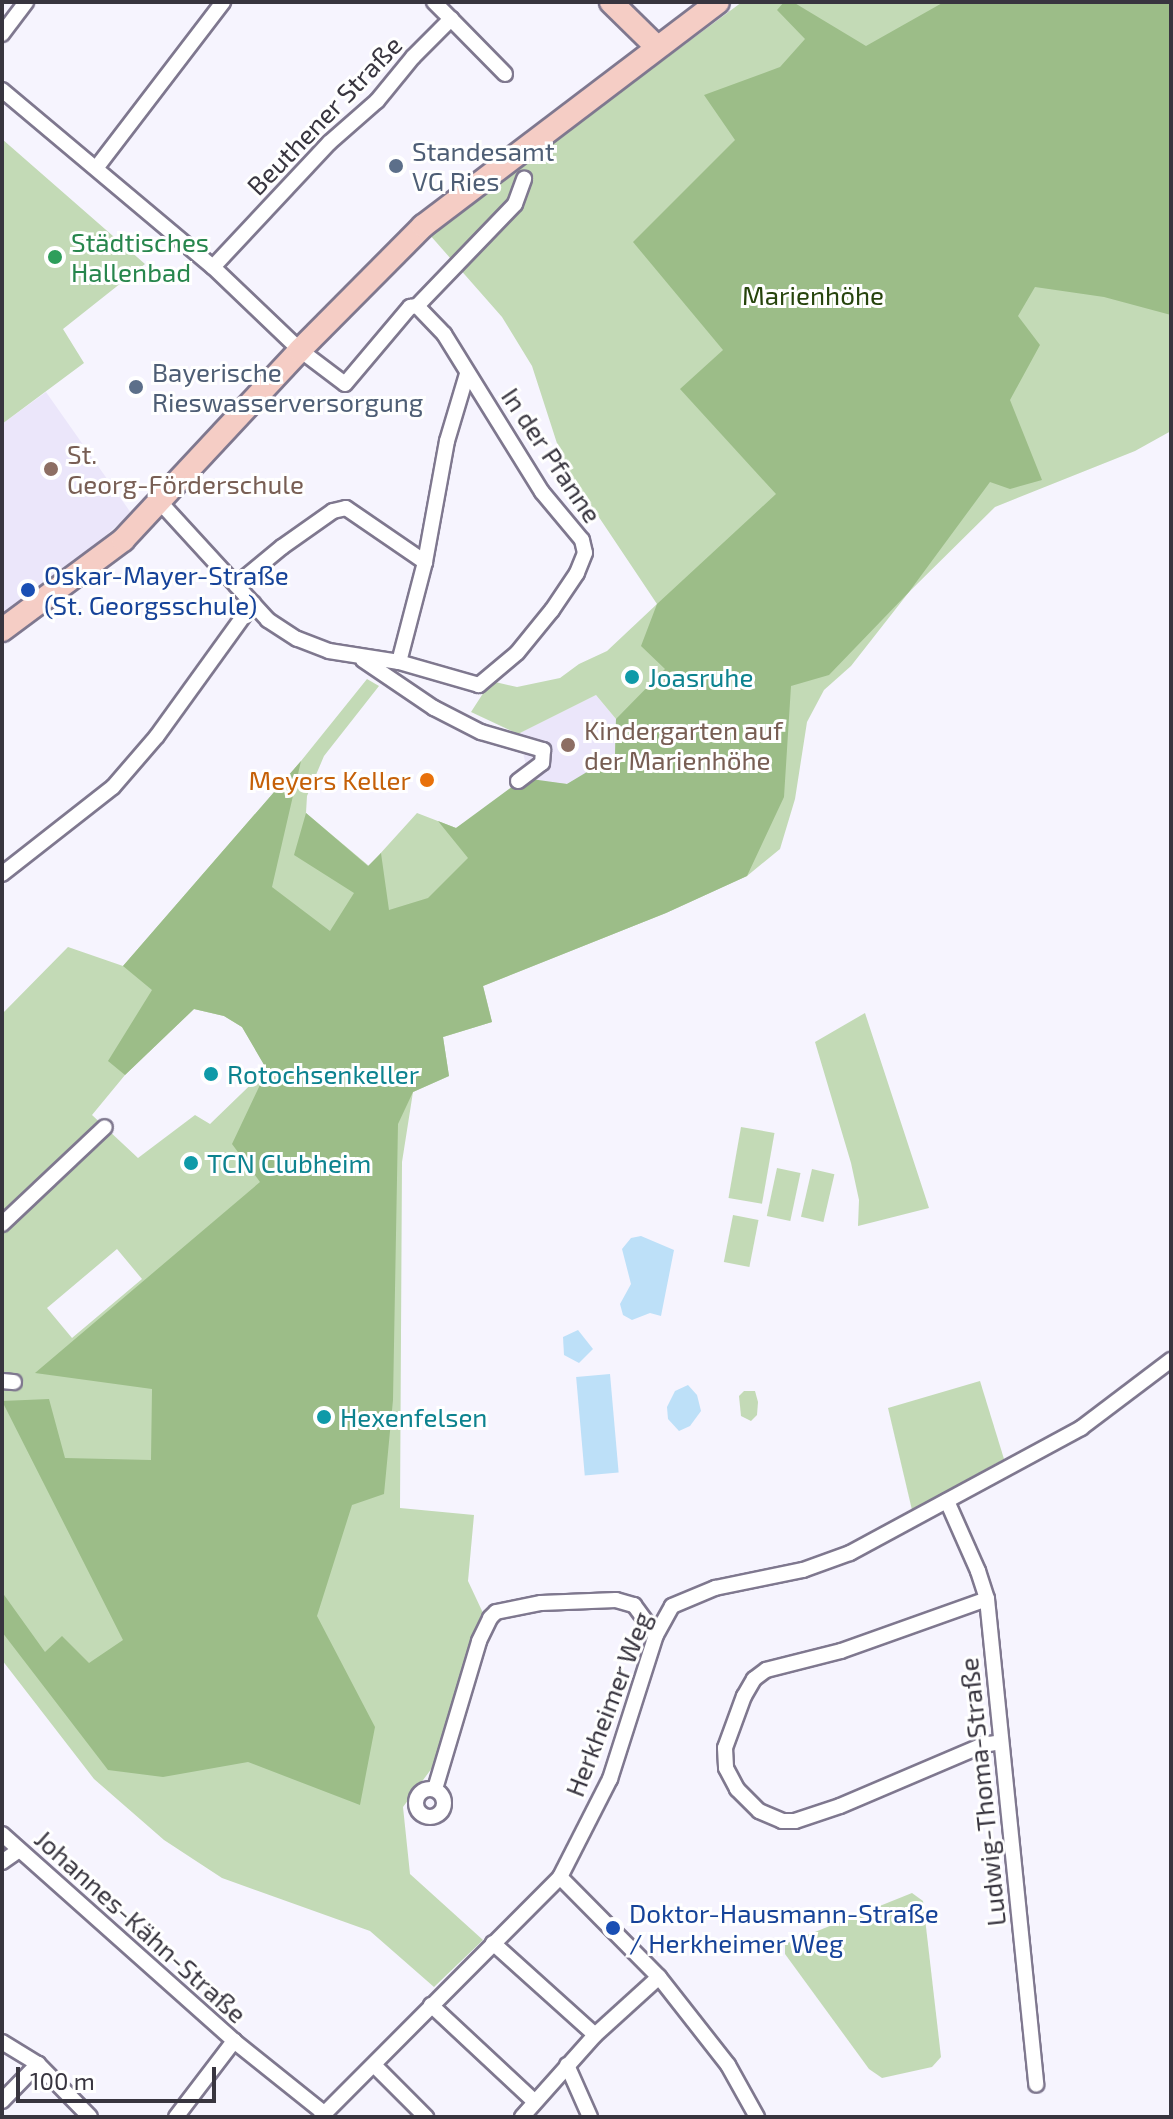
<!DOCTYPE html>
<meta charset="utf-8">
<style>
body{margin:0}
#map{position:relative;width:1173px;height:2119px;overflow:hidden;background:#f6f4fe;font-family:"Exo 2",sans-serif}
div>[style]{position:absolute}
.built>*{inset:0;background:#ebe6fa}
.green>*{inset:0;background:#c3dab6;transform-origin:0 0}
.forest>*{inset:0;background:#9cbd88}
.water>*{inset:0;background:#bde0f8;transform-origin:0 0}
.roads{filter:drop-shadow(2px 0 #7f788f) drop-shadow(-2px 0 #7f788f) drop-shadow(0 2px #7f788f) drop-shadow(0 -2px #7f788f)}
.street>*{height:14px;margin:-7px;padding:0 7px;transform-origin:7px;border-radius:7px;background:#fff}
.street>.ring{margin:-7px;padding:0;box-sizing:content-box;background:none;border:14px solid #fff;border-radius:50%}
.secondary>*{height:22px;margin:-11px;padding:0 11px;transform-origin:11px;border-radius:11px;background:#f5cdc5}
.dots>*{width:22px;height:22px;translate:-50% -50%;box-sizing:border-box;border:4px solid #fff;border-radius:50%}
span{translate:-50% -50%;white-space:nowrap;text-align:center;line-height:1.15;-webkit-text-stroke:6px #fff;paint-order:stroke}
.street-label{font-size:26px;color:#38353f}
.service-label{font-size:26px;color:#4e5e75}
.left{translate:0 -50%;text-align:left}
.leisure-label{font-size:26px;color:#27864d}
.park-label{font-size:26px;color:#26440c}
.education-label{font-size:26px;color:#785e54}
.transit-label{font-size:26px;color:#164399}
.culture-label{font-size:26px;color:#0d838f}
.food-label{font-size:26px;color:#c56008}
.right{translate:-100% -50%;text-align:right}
.frame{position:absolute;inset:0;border:4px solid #38353f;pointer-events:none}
.scale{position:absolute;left:16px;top:2067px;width:200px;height:36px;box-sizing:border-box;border:4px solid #38353f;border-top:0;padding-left:10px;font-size:24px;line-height:28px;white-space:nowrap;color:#38353f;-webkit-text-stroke:6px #fff;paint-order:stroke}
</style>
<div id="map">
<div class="built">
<div style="clip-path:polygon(46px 392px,131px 513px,77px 561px,2px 615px,2px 424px)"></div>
<div style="clip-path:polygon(596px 695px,616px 719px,615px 755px,606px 764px,567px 784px,530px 780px,518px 734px)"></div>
</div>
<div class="green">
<div style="clip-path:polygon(evenodd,742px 2px,1171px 2px,1171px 431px,1135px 451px,995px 507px,909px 592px,851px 666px,824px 690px,807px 722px,795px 799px,780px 849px,747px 876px,666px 913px,483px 986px,492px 1022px,443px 1037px,449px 1076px,413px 1092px,402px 1162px,400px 1508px,474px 1515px,468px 1581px,483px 1613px,432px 1768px,403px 1807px,410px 1874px,483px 1940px,434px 1987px,370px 1931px,222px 1878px,164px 1840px,94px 1779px,2px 1660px,2px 1014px,68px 947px,123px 966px,301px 761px,367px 679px,379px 686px,324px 756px,307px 796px,306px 813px,369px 866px,417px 813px,456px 828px,530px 780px,567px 784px,606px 764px,615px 755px,616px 719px,596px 695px,518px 734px,471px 712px,491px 681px,517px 687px,560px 678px,579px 664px,607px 651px,657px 604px,564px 465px,532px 366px,502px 317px,429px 234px,742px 2px,194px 1009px,224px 1016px,242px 1027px,267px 1069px,210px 1124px,195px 1115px,138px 1158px,92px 1115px,125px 1075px,194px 1009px,742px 2px,117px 1249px,142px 1279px,72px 1338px,47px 1308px,117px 1249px)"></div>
<div style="clip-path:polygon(2px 139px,145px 264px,63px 329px,84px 363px,2px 424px)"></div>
<div style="clip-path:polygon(865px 1013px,929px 1208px,858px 1226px,859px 1200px,851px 1163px,815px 1042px)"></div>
<div style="left:741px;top:1127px;width:34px;height:72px;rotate:10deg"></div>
<div style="left:777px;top:1168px;width:24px;height:49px;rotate:12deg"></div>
<div style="left:812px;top:1169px;width:23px;height:49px;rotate:13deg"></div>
<div style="left:733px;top:1215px;width:26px;height:48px;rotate:11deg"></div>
<div style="clip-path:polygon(980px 1381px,1004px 1459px,912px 1510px,888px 1408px)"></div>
<div style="clip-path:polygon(744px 1391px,755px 1391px,758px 1402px,757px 1415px,751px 1421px,741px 1416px,739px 1396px)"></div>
<div style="clip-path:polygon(912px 1893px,923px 1901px,941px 2057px,932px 2067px,882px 2078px,869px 2069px,785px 1954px,785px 1944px)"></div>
</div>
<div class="forest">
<div style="clip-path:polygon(784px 2px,793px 2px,866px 46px,944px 2px,1171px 2px,1171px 315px,1104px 297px,1035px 287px,1018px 316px,1040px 345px,1010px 400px,1042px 480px,1010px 489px,990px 482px,909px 592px,829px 675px,791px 686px,784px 797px,747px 876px,666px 913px,483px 986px,492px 1022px,443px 1037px,449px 1076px,413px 1092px,398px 1124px,393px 1400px,384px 1494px,352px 1505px,317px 1616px,375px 1727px,360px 1805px,248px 1762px,163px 1777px,108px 1770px,2px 1632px,2px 1592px,45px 1652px,62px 1636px,89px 1663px,123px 1640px,2px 1401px,49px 1399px,65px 1458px,151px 1460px,152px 1389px,35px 1373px,260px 1182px,232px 1144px,267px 1070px,242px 1027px,224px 1016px,194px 1009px,125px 1075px,108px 1061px,152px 990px,123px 966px,301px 761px,272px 887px,330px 931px,354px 893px,294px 855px,306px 813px,368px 866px,381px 853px,389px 910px,428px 898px,468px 858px,438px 821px,456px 828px,524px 778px,567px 784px,615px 755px,616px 719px,665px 669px,641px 646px,657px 604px,776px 494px,680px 389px,723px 350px,633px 242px,735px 140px,704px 95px,780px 67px,805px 39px,777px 10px)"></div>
</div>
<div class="water">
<div style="clip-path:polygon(641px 1236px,674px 1250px,661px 1316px,650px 1313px,632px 1320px,623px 1315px,620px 1304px,631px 1284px,622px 1249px,631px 1238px)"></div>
<div style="clip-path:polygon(578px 1330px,593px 1349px,579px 1363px,564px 1355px,563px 1337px)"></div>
<div style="left:610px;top:1374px;width:99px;height:34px;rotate:85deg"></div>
<div style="clip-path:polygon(688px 1385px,697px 1395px,701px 1411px,690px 1426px,679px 1431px,668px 1419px,667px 1407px,675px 1391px)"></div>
</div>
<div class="roads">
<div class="street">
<div style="left:434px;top:2px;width:24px;rotate:45deg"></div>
<div style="left:2px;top:34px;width:40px;rotate:-53deg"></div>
<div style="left:2px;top:90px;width:275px;rotate:40deg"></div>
<div style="left:213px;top:267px;width:120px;rotate:43.7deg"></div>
<div style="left:300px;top:350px;width:56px;rotate:37.1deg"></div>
<div style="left:345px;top:384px;width:101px;rotate:-49.8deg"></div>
<div style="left:410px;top:307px;width:7px;rotate:-8deg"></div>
<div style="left:417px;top:306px;width:39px;rotate:46deg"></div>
<div style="left:444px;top:334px;width:186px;rotate:58.2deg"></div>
<div style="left:542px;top:492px;width:62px;rotate:50.2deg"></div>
<div style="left:582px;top:540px;width:13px;rotate:77deg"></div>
<div style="left:585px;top:553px;width:22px;rotate:112deg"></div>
<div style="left:577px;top:573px;width:45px;rotate:124deg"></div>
<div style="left:552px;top:610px;width:55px;rotate:129.1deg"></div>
<div style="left:517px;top:653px;width:50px;rotate:139.9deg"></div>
<div style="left:479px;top:685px;width:83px;rotate:-164deg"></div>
<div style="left:399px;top:662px;width:71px;rotate:-171.1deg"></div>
<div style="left:329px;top:651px;width:34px;rotate:-159deg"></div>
<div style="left:297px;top:639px;width:35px;rotate:-147deg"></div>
<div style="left:268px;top:620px;width:160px;rotate:-132.5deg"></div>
<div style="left:97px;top:167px;width:208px;rotate:-52.6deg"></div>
<div style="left:213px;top:267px;width:170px;rotate:-46.9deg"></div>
<div style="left:329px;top:143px;width:64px;rotate:-41.2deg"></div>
<div style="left:377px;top:101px;width:57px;rotate:-50.7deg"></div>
<div style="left:413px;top:57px;width:54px;rotate:-45deg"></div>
<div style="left:451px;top:19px;width:77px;rotate:45.5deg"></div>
<div style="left:417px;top:306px;width:141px;rotate:-46.1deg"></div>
<div style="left:515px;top:204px;width:27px;rotate:-70deg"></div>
<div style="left:236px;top:585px;width:60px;rotate:-39.6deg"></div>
<div style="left:282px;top:547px;width:62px;rotate:-35.2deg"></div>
<div style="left:333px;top:511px;width:13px;rotate:-13deg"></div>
<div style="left:346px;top:508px;width:96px;rotate:34.4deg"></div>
<div style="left:363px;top:660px;width:86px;rotate:34.1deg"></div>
<div style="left:434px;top:708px;width:53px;rotate:27.1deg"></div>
<div style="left:481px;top:732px;width:65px;rotate:16.2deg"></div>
<div style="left:543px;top:750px;width:13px;rotate:94deg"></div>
<div style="left:542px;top:763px;width:30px;rotate:143deg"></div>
<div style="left:399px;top:662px;width:103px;rotate:-75.4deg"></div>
<div style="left:425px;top:562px;width:123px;rotate:-79.7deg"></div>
<div style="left:447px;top:441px;width:70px;rotate:-73.4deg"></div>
<div style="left:2px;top:874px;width:141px;rotate:-38.1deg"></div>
<div style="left:113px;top:787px;width:67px;rotate:-49.2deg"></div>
<div style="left:157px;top:736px;width:164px;rotate:-54.2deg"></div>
<div style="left:2px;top:1224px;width:141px;rotate:-43.3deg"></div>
<div style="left:2px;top:1381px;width:12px;rotate:5deg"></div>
<div style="left:947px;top:1501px;width:77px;rotate:66.1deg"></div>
<div style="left:978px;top:1571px;width:29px;rotate:72deg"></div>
<div style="left:987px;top:1599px;width:488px;rotate:84.2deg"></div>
<div style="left:987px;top:1599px;width:155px;rotate:160.4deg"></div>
<div style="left:841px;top:1651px;width:77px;rotate:165.8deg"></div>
<div style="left:766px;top:1670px;width:15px;rotate:143deg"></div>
<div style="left:754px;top:1679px;width:20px;rotate:120deg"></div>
<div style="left:744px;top:1696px;width:55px;rotate:110.1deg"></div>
<div style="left:725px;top:1748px;width:20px;rotate:87deg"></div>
<div style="left:726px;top:1768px;width:24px;rotate:62deg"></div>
<div style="left:737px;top:1789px;width:31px;rotate:45deg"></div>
<div style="left:759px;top:1811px;width:25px;rotate:23deg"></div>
<div style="left:782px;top:1821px;width:13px"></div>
<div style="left:795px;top:1821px;width:47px;rotate:-18.4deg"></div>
<div style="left:840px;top:1806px;width:155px;rotate:-23.1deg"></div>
<div style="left:983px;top:1745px;width:18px;rotate:-9deg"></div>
<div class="ring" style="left:416px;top:1789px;width:14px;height:14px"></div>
<div style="left:435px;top:1789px;width:154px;rotate:-73.4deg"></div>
<div style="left:479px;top:1641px;width:25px;rotate:-64deg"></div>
<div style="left:490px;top:1618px;width:8px;rotate:-45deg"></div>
<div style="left:496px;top:1612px;width:46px;rotate:-11.3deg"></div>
<div style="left:541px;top:1603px;width:75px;rotate:-2.3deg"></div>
<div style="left:616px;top:1600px;width:19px;rotate:16deg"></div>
<div style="left:634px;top:1605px;width:37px;rotate:54deg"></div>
<div style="left:2px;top:1834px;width:311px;rotate:41.7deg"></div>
<div style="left:234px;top:2041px;width:117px;rotate:38.7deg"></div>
<div style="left:2px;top:1862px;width:21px;rotate:-35deg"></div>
<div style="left:560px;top:1877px;width:141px;rotate:45.3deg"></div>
<div style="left:659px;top:1977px;width:112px;rotate:51.9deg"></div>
<div style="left:728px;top:2065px;width:60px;rotate:60.9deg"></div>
<div style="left:493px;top:1943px;width:137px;rotate:42deg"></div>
<div style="left:431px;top:2005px;width:142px;rotate:43deg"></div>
<div style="left:2px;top:2042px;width:42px;rotate:31.4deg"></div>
<div style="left:38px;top:2064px;width:74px;rotate:45.5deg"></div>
<div style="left:374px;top:2065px;width:74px;rotate:45deg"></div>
<div style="left:567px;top:2065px;width:57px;rotate:66.1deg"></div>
<div style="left:2px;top:2101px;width:52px;rotate:-45.8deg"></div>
<div style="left:176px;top:2117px;width:96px;rotate:-52.7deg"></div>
<div style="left:321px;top:2117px;width:339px;rotate:-45.1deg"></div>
<div style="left:560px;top:1877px;width:110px;rotate:-63deg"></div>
<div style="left:610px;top:1779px;width:151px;rotate:-72.3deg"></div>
<div style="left:656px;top:1635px;width:33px;rotate:-61deg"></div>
<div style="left:672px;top:1606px;width:47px;rotate:-22.7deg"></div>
<div style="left:715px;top:1588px;width:90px;rotate:-11.6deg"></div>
<div style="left:803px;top:1570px;width:50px;rotate:-19.9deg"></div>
<div style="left:850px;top:1553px;width:263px;rotate:-28.4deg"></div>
<div style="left:1081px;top:1428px;width:113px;rotate:-37.1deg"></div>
<div style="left:522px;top:2117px;width:110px;rotate:-48.3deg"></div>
<div style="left:595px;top:2035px;width:86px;rotate:-42.2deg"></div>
</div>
<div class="secondary">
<div style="left:611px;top:2px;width:63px;rotate:44.4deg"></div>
<div style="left:2px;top:630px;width:151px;rotate:-36.6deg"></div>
<div style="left:123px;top:540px;width:260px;rotate:-47deg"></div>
<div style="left:300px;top:350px;width:175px;rotate:-45.2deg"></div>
<div style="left:423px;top:226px;width:370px;rotate:-37.2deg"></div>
</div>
</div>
<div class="dots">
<div style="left:396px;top:166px;background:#5c6f8a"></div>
<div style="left:55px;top:257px;background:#2e9e5b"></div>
<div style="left:136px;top:387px;background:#5c6f8a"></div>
<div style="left:51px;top:469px;background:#8d6e63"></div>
<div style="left:28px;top:590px;background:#1a4fb4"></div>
<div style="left:632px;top:677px;background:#0f9aa8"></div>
<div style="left:568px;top:745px;background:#8d6e63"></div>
<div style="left:427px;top:780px;background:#e8710a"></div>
<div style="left:211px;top:1074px;background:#0f9aa8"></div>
<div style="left:191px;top:1163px;background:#0f9aa8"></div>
<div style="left:324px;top:1417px;background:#0f9aa8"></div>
<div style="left:613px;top:1928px;background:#1a4fb4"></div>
</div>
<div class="street-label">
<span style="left:324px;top:115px;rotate:-46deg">Beuthener Straße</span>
<span style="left:552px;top:455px;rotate:56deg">In der Pfanne</span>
<span style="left:608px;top:1704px;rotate:-69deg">Herkheimer Weg</span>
<span style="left:982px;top:1792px;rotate:-96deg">Ludwig-Thoma-Straße</span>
<span style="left:141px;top:1926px;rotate:42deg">Johannes-Kähn-Straße</span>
</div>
<div class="service-label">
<span class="left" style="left:412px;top:166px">Standesamt<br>VG Ries</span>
<span class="left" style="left:152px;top:387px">Bayerische<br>Rieswasserversorgung</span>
</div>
<div class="leisure-label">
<span class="left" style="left:71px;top:257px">Städtisches<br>Hallenbad</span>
</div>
<div class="park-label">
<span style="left:813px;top:295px">Marienhöhe</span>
</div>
<div class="education-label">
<span class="left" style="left:67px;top:469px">St.<br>Georg-Förderschule</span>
<span class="left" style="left:584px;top:745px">Kindergarten auf<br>der Marienhöhe</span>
</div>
<div class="transit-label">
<span class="left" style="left:44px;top:590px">Oskar-Mayer-Straße<br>(St. Georgsschule)</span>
<span class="left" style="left:629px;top:1928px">Doktor-Hausmann-Straße<br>/ Herkheimer Weg</span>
</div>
<div class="culture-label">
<span class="left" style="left:648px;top:677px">Joasruhe</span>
<span class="left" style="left:227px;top:1074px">Rotochsenkeller</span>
<span class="left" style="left:207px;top:1163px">TCN Clubheim</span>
<span class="left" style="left:340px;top:1417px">Hexenfelsen</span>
</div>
<div class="food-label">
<span class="right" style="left:411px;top:780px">Meyers Keller</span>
</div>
<div class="frame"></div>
<div class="scale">100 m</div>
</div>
